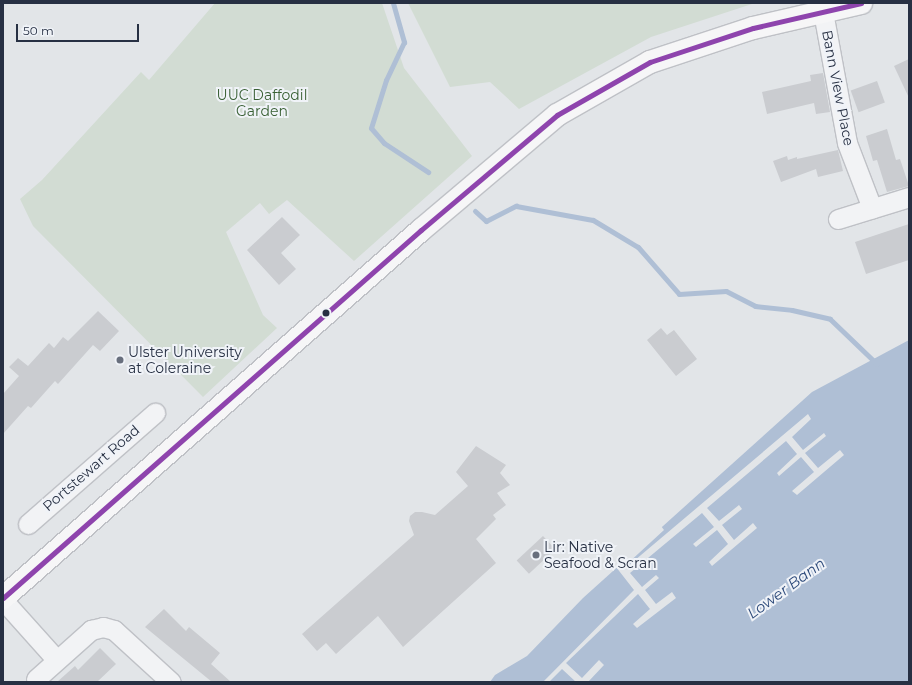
<!DOCTYPE html>
<style>
body{margin:0}
#map{position:relative;width:912px;height:685px;overflow:hidden;background:#e2e5e8;font-family:Montserrat,sans-serif}
div>[style]{position:absolute}
.green>*{inset:0;background:#d2dcd3}
.water>*{inset:0;background:#afbfd5}
.pier>*{inset:0;background:#e2e5e8}
.stream>*{height:5px;margin:-2.5px;padding:0 2.5px;transform-origin:2.5px;border-radius:2.5px;background:#afbfd5}
.building>*{inset:0;background:#caccd0;transform-origin:0 0}
.roads{filter:drop-shadow(1px 0 #bfc1c6) drop-shadow(-1px 0 #bfc1c6) drop-shadow(0 1px #bfc1c6) drop-shadow(0 -1px #bfc1c6)}
.minor>*{height:19px;margin:-9.5px;padding:0 9.5px;transform-origin:9.5px;border-radius:9.5px;background:#f2f3f5}
.primary>*{height:22px;margin:-11px;padding:0 11px;transform-origin:11px;border-radius:11px;background:#f6f6f7}
.bus-1>*{height:5px;margin:-2.5px;padding:0 2.5px;transform-origin:2.5px;border-radius:2.5px;background:#8e44ad}
.dots>*{width:11px;height:11px;translate:-50% -50%;box-sizing:border-box;border:2px solid #f0f3f8;border-radius:50%}
span{translate:-50% -50%;white-space:nowrap;text-align:center;line-height:1.15;-webkit-text-stroke:4px #f0f3f8;paint-order:stroke}
.street-label{font-size:14px;color:#273043}
.park-label{font-size:14px;color:#396034}
.poi-label{font-size:14px;color:#273043}
.left{translate:0 -50%;text-align:left}
.water-label{font-size:15px;color:#2e4b7b;font-style:italic}
.frame{position:absolute;inset:0;border:4px solid #273043;pointer-events:none}
.scale{position:absolute;left:16px;top:24px;width:123px;height:18px;box-sizing:border-box;border:2px solid #273043;border-top:0;padding-left:5px;font-size:12px;line-height:14px;white-space:nowrap;color:#273043;-webkit-text-stroke:3px #f0f3f8;paint-order:stroke}
</style>
<div id="map">
<div class="green">
<div style="clip-path:polygon(215px 3px,382px 3px,404px 68px,472px 156px,354px 261px,287px 200px,269px 214px,260px 203px,226px 232px,263px 315px,277px 328px,203px 397px,33px 226px,20px 199px,42px 180px,141px 72px,149px 80px)"></div>
<div style="clip-path:polygon(408px 3px,755px 3px,651px 37px,519px 109px,490px 82px,450px 87px)"></div>
</div>
<div class="water">
<div style="clip-path:polygon(909px 340px,909px 682px,490px 682px,495px 675px,527px 656px,583px 598px,812px 392px)"></div>
</div>
<div class="pier">
<div style="clip-path:polygon(808px 414px,811px 419px,792px 437px,803px 450px,824px 433px,826px 436px,805px 453px,818px 468px,840px 450px,844px 455px,797px 495px,792px 491px,814px 472px,801px 457px,779px 476px,777px 473px,797px 454px,786px 441px,707px 508px,719px 521px,739px 505px,742px 509px,722px 525px,734px 540px,753px 523px,757px 528px,712px 566px,709px 562px,728px 544px,717px 530px,696px 547px,693px 544px,714px 527px,702px 513px,630px 573px,642px 587px,656px 575px,659px 578px,645px 590px,656px 604px,672px 592px,676px 598px,637px 628px,633px 624px,650px 609px,638px 594px,566px 663px,582px 678px,599px 660px,604px 665px,588px 682px,576px 682px,562px 669px,549px 682px,543px 682px,634px 590px,616px 567px,661px 526px,664px 530px,626px 565px,628px 566px)"></div>
</div>
<div class="stream">
<div style="left:393px;top:3px;width:41px;rotate:74.2deg"></div>
<div style="left:404px;top:42px;width:42px;rotate:115.3deg"></div>
<div style="left:386px;top:80px;width:50px;rotate:107.4deg"></div>
<div style="left:371px;top:128px;width:20px;rotate:49deg"></div>
<div style="left:384px;top:143px;width:53px;rotate:33.4deg"></div>
<div style="left:475px;top:211px;width:15px;rotate:42deg"></div>
<div style="left:486px;top:221px;width:34px;rotate:-27deg"></div>
<div style="left:516px;top:206px;width:78px;rotate:10.3deg"></div>
<div style="left:593px;top:220px;width:52px;rotate:31deg"></div>
<div style="left:638px;top:247px;width:62px;rotate:48.9deg"></div>
<div style="left:679px;top:294px;width:47px;rotate:-3.7deg"></div>
<div style="left:726px;top:291px;width:33px;rotate:27deg"></div>
<div style="left:755px;top:306px;width:37px;rotate:6deg"></div>
<div style="left:792px;top:310px;width:39px;rotate:13deg"></div>
<div style="left:830px;top:319px;width:65px;rotate:43.8deg"></div>
</div>
<div class="building">
<div style="clip-path:polygon(909px 59px,909px 98px,894px 66px)"></div>
<div style="clip-path:polygon(823px 73px,830px 112px,816px 114px,814px 103px,767px 114px,762px 92px,811px 81px,810px 75px)"></div>
<div style="left:877px;top:81px;width:23px;height:28px;rotate:70deg"></div>
<div style="clip-path:polygon(887px 129px,896px 160px,900px 159px,909px 186px,887px 192px,877px 160px,873px 161px,866px 136px)"></div>
<div style="clip-path:polygon(838px 150px,843px 171px,818px 177px,816px 169px,781px 182px,773px 161px,787px 156px,788px 160px,797px 157px,797px 159px)"></div>
<div style="clip-path:polygon(282px 217px,300px 235px,281px 253px,296px 269px,279px 285px,247px 250px)"></div>
<div style="clip-path:polygon(909px 224px,909px 260px,866px 274px,855px 242px)"></div>
<div style="clip-path:polygon(98px 311px,119px 331px,100px 351px,93px 345px,58px 384px,55px 381px,31px 408px,28px 406px,3px 434px,3px 394px,19px 376px,9px 367px,18px 358px,28px 366px,49px 343px,54px 348px,63px 337px,68px 341px)"></div>
<div style="clip-path:polygon(661px 328px,667px 335px,674px 330px,697px 359px,676px 376px,647px 340px)"></div>
<div style="clip-path:polygon(476px 446px,506px 465px,500px 473px,510px 485px,497px 493px,506px 505px,493px 515px,496px 519px,476px 539px,496px 563px,403px 647px,378px 616px,336px 654px,326px 643px,317px 651px,302px 634px,414px 535px,409px 521px,410px 516px,415px 512px,422px 512px,435px 515px,468px 486px,456px 472px)"></div>
<div style="left:543px;top:536px;width:18px;height:36px;rotate:47deg"></div>
<div style="clip-path:polygon(164px 609px,186px 631px,189px 627px,220px 653px,211px 664px,231px 682px,212px 682px,145px 627px)"></div>
<div style="clip-path:polygon(100px 648px,116px 664px,97px 682px,57px 682px,75px 666px,78px 670px)"></div>
</div>
<div class="roads">
<div class="minor">
<div style="left:823px;top:12px;width:133px;rotate:79.6deg"></div>
<div style="left:847px;top:143px;width:70px;rotate:69deg"></div>
<div style="left:838px;top:219px;width:74px;rotate:-17.2deg"></div>
<div style="left:28px;top:524px;width:169px;rotate:-41.2deg"></div>
<div style="left:3px;top:600px;width:79px;rotate:48.1deg"></div>
<div style="left:36px;top:679px;width:74px;rotate:-41.7deg"></div>
<div style="left:91px;top:630px;width:12px;rotate:-14deg"></div>
<div style="left:103px;top:627px;width:11px;rotate:15deg"></div>
<div style="left:114px;top:630px;width:77px;rotate:42.4deg"></div>
</div>
<div class="primary">
<div style="left:3px;top:598px;width:557px;rotate:-41.36deg"></div>
<div style="left:421px;top:230px;width:178px;rotate:-40.2deg"></div>
<div style="left:557px;top:115px;width:107px;rotate:-29.7deg"></div>
<div style="left:650px;top:62px;width:108px;rotate:-18.3deg"></div>
<div style="left:753px;top:28px;width:111px;rotate:-13deg"></div>
</div>
</div>
<div class="bus-1">
<div style="left:3px;top:598px;width:557px;rotate:-41.36deg"></div>
<div style="left:421px;top:230px;width:178px;rotate:-40.2deg"></div>
<div style="left:557px;top:115px;width:107px;rotate:-29.7deg"></div>
<div style="left:650px;top:62px;width:108px;rotate:-18.3deg"></div>
<div style="left:753px;top:28px;width:111px;rotate:-13deg"></div>
</div>
<div class="dots">
<div style="left:326px;top:313px;background:#273043"></div>
<div style="left:120px;top:360px;background:#686f7d"></div>
<div style="left:536px;top:555px;background:#686f7d"></div>
</div>
<div class="street-label">
<span style="left:838px;top:88px;rotate:79deg">Bann View Place</span>
<span style="left:91px;top:468px;rotate:-41deg">Portstewart Road</span>
</div>
<div class="park-label">
<span style="left:262px;top:103px">UUC Daffodil<br>Garden</span>
</div>
<div class="poi-label">
<span class="left" style="left:128px;top:360px">Ulster University<br>at Coleraine</span>
<span class="left" style="left:544px;top:555px">Lir: Native<br>Seafood &amp; Scran</span>
</div>
<div class="water-label">
<span style="left:786px;top:588px;rotate:-36deg">Lower Bann</span>
</div>
<div class="frame"></div>
<div class="scale">50 m</div>
</div>
